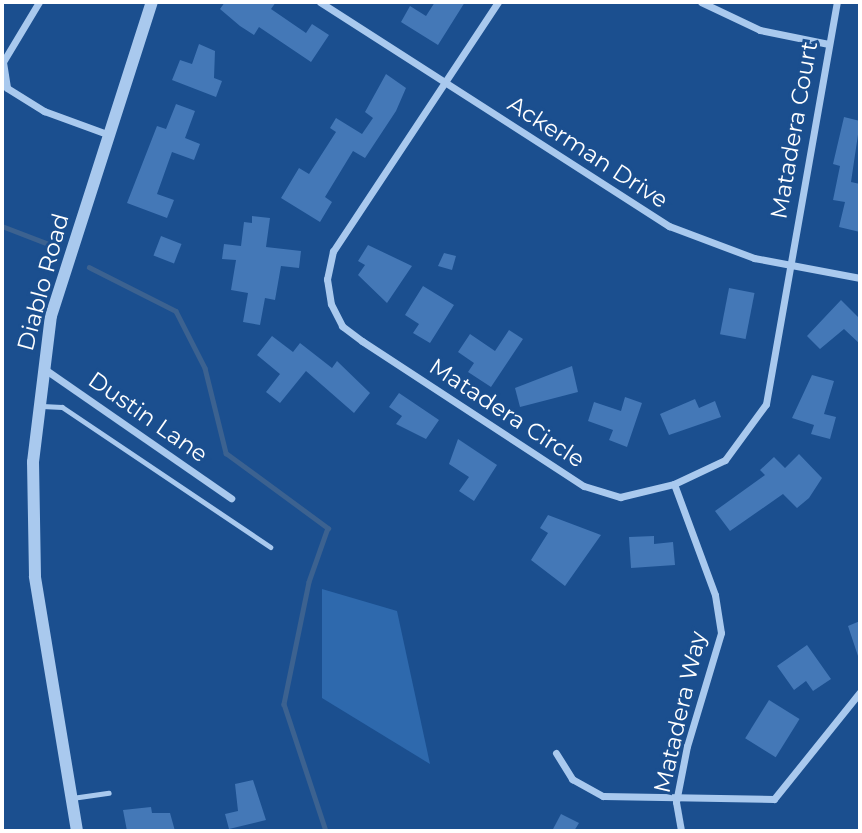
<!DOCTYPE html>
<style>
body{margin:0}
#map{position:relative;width:862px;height:833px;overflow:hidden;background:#1b4f8f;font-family:Montserrat,sans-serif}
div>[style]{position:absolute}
.green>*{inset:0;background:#2e69ad}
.stream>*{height:4.5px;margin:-2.25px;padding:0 2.25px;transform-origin:2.25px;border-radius:2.25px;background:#3c6290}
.building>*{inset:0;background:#4478b7;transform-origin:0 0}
.service>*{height:5px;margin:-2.5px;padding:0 2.5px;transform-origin:2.5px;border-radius:2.5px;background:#a9c9ee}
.minor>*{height:7px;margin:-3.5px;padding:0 3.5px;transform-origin:3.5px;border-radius:3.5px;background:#a9c9ee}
.tertiary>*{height:12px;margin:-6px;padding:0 6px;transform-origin:6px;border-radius:6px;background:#a9c9ee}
span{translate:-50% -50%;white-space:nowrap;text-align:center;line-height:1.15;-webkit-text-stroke:6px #1b4f8f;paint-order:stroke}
.street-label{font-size:23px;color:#fff}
.frame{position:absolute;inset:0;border:4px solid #fff;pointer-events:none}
</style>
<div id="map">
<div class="green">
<div style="clip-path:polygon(322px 589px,397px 611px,430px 764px,322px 698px)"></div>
</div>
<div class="stream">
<div style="left:2px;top:226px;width:50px;rotate:21deg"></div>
<div style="left:89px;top:267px;width:97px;rotate:26.8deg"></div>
<div style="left:176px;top:311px;width:64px;rotate:63deg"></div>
<div style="left:205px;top:368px;width:88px;rotate:76.1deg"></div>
<div style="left:226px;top:453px;width:127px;rotate:36.3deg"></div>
<div style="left:328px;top:528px;width:57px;rotate:109.4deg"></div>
<div style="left:309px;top:582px;width:125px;rotate:101.6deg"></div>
<div style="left:284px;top:704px;width:134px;rotate:71.7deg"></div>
</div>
<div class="building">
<div style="clip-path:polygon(225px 2px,276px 2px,271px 9px,306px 33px,312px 24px,329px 35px,311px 62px,259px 27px,254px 35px,240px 26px,220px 9px)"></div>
<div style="clip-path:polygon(435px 2px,465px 2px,438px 45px,401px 22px,410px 6px,426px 16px)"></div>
<div style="clip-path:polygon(199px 44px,215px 51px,214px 78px,222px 81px,216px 97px,172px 80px,180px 60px,192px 64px)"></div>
<div style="clip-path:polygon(386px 74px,406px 88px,396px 111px,365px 158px,353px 151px,325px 197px,332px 202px,320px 222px,281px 198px,299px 168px,309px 174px,336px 132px,330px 128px,336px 118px,362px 134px,373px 118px,365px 112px)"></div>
<div style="clip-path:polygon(176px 104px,195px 111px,185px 138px,200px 144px,194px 160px,172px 152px,157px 194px,174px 200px,167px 218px,127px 203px,157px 126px,166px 129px)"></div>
<div style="clip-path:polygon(844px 117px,860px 121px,851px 182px,860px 184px,860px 232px,839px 227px,845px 202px,833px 200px,840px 166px,833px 164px)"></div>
<div style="clip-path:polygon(252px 216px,270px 218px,266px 247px,301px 251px,299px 268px,281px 266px,275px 300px,265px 298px,260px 325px,243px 322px,248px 293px,231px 290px,236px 260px,222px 259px,224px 244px,241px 246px,244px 222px,252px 223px)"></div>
<div style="left:161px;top:236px;width:22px;height:21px;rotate:21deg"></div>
<div style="clip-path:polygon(368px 245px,412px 266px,387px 303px,358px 275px,365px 265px,358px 261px)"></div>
<div style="clip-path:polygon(444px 253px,456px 256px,452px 270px,438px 266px)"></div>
<div style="clip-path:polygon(423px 286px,454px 305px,430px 343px,413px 333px,419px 324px,405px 315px)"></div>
<div style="left:729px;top:288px;width:26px;height:47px;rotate:11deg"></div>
<div style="clip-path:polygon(841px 300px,860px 319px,860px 344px,844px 329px,820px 349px,807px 336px)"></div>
<div style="clip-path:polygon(509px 330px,523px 339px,491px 387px,468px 372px,474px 363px,458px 352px,470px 334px,495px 351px)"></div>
<div style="clip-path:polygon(272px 336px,293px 352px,300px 343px,332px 368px,337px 361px,370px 393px,354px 413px,306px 371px,280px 403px,266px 392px,280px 374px,257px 355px)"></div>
<div style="clip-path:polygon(572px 366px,578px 392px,520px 407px,515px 388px)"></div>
<div style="clip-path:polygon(812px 375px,834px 381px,824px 414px,836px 417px,830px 439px,811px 434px,814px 425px,792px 418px)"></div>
<div style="clip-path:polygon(399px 393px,439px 420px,426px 439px,396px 424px,402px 416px,389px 407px)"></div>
<div style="clip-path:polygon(625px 397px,642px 403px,627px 447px,609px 440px,613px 430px,588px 421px,594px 402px,621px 411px)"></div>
<div style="clip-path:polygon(695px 399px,699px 408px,715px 401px,721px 417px,669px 435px,660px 414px)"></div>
<div style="clip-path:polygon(458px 439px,497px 465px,474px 501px,459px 491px,469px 477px,449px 464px)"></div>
<div style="clip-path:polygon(799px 454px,822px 478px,809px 498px,797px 508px,783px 494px,730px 531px,715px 511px,765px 475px,760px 470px,774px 457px,785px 468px)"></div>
<div style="clip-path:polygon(548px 515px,601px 535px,565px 586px,531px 560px,548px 533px,540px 528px)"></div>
<div style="clip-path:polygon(654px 536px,654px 544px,673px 542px,675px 565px,631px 568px,629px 537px)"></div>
<div style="clip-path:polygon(860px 621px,860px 656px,858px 656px,848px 626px)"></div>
<div style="clip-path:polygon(807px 645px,831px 679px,813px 691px,806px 681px,794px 690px,777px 666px)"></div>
<div style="left:769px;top:700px;width:36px;height:45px;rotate:32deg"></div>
<div style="clip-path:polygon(253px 780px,266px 820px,229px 829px,225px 814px,238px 811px,235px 784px)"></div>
<div style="clip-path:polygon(151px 807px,152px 813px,170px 813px,175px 831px,127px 831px,123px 810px)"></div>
<div style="clip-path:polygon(561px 814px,579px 823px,574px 831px,552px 831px)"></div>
</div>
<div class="service">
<div style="left:42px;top:406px;width:20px;rotate:3deg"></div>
<div style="left:62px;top:407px;width:251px;rotate:33.9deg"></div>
<div style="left:72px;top:798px;width:37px;rotate:-8deg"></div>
</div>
<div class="minor">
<div style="left:39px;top:2px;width:70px;rotate:121deg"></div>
<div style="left:3px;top:62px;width:26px;rotate:81deg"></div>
<div style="left:7px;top:88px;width:44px;rotate:31.9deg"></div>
<div style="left:44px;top:111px;width:67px;rotate:20.1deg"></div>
<div style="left:320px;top:2px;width:415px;rotate:32.7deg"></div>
<div style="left:669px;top:226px;width:91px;rotate:20.6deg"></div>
<div style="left:754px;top:258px;width:108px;rotate:10.7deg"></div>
<div style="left:498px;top:2px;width:299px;rotate:123.5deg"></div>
<div style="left:333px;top:251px;width:29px;rotate:102deg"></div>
<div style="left:327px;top:279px;width:25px;rotate:81deg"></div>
<div style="left:331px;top:304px;width:25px;rotate:63deg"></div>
<div style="left:342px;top:326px;width:25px;rotate:37deg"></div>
<div style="left:362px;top:341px;width:265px;rotate:33.2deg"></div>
<div style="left:584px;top:486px;width:38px;rotate:17deg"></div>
<div style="left:620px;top:497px;width:56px;rotate:-13.5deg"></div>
<div style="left:674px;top:484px;width:56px;rotate:-25.2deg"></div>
<div style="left:725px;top:460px;width:69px;rotate:-53.8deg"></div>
<div style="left:766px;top:404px;width:408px;rotate:-80deg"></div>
<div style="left:701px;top:2px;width:65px;rotate:25.4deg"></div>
<div style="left:760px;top:30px;width:70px;rotate:11.5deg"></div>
<div style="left:43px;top:368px;width:229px;rotate:34.7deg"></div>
<div style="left:674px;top:484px;width:118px;rotate:69.7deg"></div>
<div style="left:715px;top:595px;width:38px;rotate:81deg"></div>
<div style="left:721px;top:633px;width:118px;rotate:106.7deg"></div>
<div style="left:687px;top:746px;width:57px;rotate:101.1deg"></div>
<div style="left:676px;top:802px;width:29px;rotate:80deg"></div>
<div style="left:556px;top:753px;width:31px;rotate:58deg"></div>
<div style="left:572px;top:779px;width:35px;rotate:29deg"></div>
<div style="left:603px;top:796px;width:171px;rotate:1deg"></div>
<div style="left:774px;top:799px;width:137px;rotate:-51.2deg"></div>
</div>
<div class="tertiary">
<div style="left:77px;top:831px;width:258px;rotate:-99.4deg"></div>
<div style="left:35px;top:576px;width:114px;rotate:-91deg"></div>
<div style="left:33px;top:462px;width:147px;rotate:-83deg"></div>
<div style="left:51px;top:316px;width:330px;rotate:-72.2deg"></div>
</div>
<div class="street-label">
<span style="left:794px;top:130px;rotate:-80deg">Matadera Court</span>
<span style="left:588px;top:152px;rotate:33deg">Ackerman Drive</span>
<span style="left:43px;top:282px;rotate:-75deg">Diablo Road</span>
<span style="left:507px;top:413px;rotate:33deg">Matadera Circle</span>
<span style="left:148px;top:417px;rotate:35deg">Dustin Lane</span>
<span style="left:680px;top:712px;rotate:-77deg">Matadera Way</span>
</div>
<div class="frame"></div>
</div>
